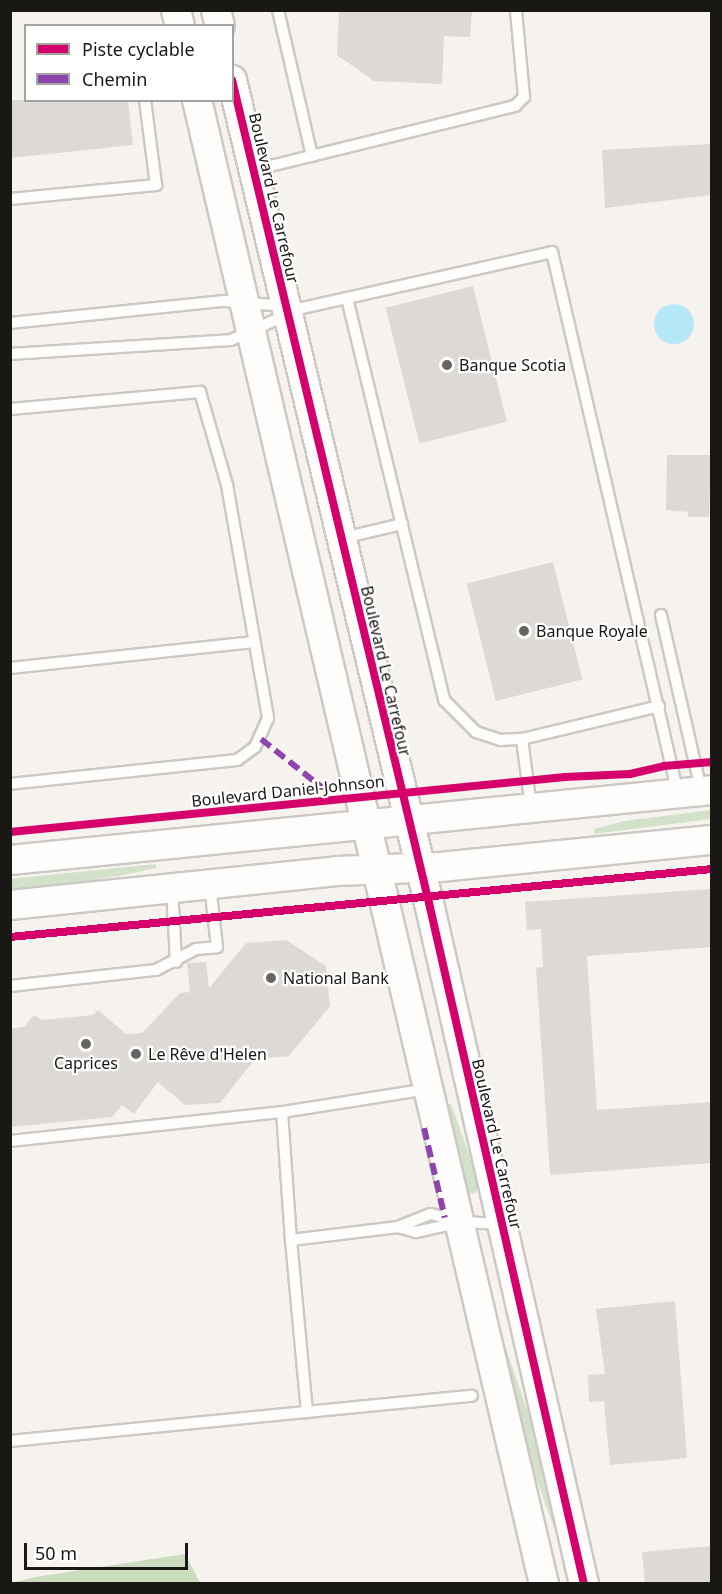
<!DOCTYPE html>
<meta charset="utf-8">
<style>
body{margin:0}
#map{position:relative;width:722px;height:1594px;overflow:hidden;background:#f6f2ed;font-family:"Noto Sans",sans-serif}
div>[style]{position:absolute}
.green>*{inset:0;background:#d4e1ca}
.forest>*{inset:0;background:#cbddbe}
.water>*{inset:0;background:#b4e8f9}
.round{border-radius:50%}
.building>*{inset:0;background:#ddd9d5;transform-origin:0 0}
.roads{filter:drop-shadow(2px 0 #ccc8c4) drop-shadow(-2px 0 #ccc8c4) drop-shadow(0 2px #ccc8c4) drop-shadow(0 -2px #ccc8c4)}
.service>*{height:10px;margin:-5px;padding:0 5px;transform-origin:5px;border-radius:5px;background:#fefdfc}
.tertiary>*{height:28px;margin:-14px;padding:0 14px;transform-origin:14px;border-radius:14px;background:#fefdfc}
.quiet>*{height:6px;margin-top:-3px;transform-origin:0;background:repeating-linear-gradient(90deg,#8e44ad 0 12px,transparent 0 18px)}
.cycleway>*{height:8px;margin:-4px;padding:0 4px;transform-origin:4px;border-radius:4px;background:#d6006c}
.dots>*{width:16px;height:16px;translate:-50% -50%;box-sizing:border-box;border:3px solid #fff;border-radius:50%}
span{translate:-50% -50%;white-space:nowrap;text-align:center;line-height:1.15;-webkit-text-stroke:4.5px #fff;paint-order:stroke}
.street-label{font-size:16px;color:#1a1815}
.poi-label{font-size:16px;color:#1a1815}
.left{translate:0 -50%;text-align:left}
.frame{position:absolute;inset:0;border:12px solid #1a1815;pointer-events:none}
.legend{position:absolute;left:24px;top:24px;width:210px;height:78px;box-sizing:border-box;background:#fff;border:2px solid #a3a3a1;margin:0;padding:8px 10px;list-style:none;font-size:18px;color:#1a1815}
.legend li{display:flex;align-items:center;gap:12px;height:30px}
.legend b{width:30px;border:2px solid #a3a3a1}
.scale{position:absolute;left:24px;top:1543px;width:164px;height:27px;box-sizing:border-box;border:3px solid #1a1815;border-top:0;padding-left:8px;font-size:18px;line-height:21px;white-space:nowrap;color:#1a1815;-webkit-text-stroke:4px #fff;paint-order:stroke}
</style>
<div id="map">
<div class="green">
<div style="clip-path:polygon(711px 810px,711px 819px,594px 834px,594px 829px,624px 821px)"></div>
<div style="clip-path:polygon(156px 864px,156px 868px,119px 876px,11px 892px,10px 879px)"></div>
<div style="clip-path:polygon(448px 1104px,451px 1104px,475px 1171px,480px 1187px,474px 1194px,468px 1192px)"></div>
<div style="clip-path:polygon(505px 1346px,538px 1441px,561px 1547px,527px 1453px)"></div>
</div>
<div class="forest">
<div style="clip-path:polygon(185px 1554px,200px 1583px,11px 1583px,35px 1577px)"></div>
</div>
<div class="water">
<div class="round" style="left:654px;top:304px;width:40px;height:40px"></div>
</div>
<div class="building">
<div style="clip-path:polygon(339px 10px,472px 10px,470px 37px,444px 36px,442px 84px,374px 81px,337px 55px)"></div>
<div style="clip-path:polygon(10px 100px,128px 100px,133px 145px,10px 158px)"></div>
<div style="clip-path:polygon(711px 144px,711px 195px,605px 208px,602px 150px)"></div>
<div style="left:473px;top:286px;width:140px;height:90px;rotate:76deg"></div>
<div style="clip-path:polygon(667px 455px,711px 455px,709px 517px,688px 517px,688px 512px,666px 510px)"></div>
<div style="left:553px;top:562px;width:121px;height:89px;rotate:76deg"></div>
<div style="clip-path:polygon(711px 889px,711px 947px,587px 956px,597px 1110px,711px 1102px,711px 1163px,550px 1175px,536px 968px,543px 967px,541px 929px,527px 930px,525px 902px)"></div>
<div style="clip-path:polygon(286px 940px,326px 966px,330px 1006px,289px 1056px,255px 1059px,220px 1103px,185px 1105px,158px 1082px,134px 1114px,122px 1105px,112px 1117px,10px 1127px,10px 1029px,24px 1027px,34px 1015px,42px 1020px,93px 1015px,98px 1010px,126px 1034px,142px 1033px,180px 993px,190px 992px,187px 963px,206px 962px,209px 988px,246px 943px)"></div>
<div style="clip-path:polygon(675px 1301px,687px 1458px,610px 1465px,604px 1401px,589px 1402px,588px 1375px,605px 1374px,596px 1309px)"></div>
<div style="clip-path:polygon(711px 1546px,711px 1584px,645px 1584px,642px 1552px)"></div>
</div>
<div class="roads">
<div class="service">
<div style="left:278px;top:10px;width:150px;rotate:76.9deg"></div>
<div style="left:254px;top:170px;width:269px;rotate:-13.8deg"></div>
<div style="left:515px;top:106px;width:13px;rotate:-45deg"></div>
<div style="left:524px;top:97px;width:87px;rotate:-95.3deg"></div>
<div style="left:10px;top:199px;width:147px;rotate:-5.5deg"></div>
<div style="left:156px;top:185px;width:86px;rotate:-97.4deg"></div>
<div style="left:347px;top:298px;width:414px;rotate:76.4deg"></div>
<div style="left:444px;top:700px;width:45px;rotate:45deg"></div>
<div style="left:476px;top:732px;width:25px;rotate:18deg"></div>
<div style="left:500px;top:740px;width:22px;rotate:-3deg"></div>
<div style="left:522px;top:739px;width:69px;rotate:82.5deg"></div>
<div style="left:10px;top:323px;width:215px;rotate:-5.9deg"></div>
<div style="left:224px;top:301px;width:60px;rotate:4.8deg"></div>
<div style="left:10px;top:354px;width:221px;rotate:-3.6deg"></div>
<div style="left:231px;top:340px;width:78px;rotate:-24.3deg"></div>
<div style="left:302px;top:308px;width:256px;rotate:-12.6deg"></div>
<div style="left:552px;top:252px;width:556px;rotate:76.91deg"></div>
<div style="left:10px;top:409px;width:191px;rotate:-5.1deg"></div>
<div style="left:200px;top:392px;width:97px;rotate:73.8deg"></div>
<div style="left:227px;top:485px;width:237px;rotate:80deg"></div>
<div style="left:268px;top:718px;width:32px;rotate:114deg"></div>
<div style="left:255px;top:747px;width:22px;rotate:144deg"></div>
<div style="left:237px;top:760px;width:228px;rotate:174deg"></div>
<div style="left:343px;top:538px;width:61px;rotate:-13.3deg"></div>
<div style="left:661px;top:615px;width:180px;rotate:77.1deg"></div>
<div style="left:10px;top:668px;width:245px;rotate:-6.1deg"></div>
<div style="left:522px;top:739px;width:141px;rotate:-13.5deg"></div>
<div style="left:172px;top:888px;width:74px;rotate:86.9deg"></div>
<div style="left:10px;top:986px;width:147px;rotate:-6.3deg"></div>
<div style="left:156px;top:970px;width:45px;rotate:-27.7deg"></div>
<div style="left:196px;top:949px;width:21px;rotate:-5deg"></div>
<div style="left:217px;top:947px;width:62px;rotate:-96.4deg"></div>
<div style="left:428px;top:1089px;width:148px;rotate:171deg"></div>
<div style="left:282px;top:1112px;width:128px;rotate:86deg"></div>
<div style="left:291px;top:1240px;width:108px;rotate:-6.9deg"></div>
<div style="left:398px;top:1227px;width:35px;rotate:-22deg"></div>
<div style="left:431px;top:1214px;width:31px;rotate:15deg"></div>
<div style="left:461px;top:1222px;width:40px;rotate:2.9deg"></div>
<div style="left:10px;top:1141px;width:274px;rotate:-6.1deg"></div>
<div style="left:398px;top:1227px;width:19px;rotate:16deg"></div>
<div style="left:416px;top:1232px;width:42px;rotate:-12.4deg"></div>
<div style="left:291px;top:1240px;width:173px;rotate:84.7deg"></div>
<div style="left:10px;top:1441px;width:464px;rotate:-5.6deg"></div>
</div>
<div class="tertiary">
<div style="left:176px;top:10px;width:16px;rotate:76deg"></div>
<div style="left:216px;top:10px;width:16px;rotate:76deg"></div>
<div style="left:232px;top:80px;width:846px;rotate:76.54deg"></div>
<div style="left:429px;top:903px;width:698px;rotate:77.18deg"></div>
<div style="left:197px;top:100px;width:1524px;rotate:76.84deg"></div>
<div style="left:10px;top:860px;width:705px;rotate:-5.69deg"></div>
<div style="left:10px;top:905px;width:329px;rotate:-5.9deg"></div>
<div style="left:337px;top:871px;width:103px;rotate:-2.2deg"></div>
<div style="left:440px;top:867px;width:273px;rotate:-5.7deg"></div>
</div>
</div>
<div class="quiet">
<div style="left:261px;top:739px;width:87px;rotate:38.5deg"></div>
<div style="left:424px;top:1128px;width:92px;rotate:76.9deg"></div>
</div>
<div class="cycleway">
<div style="left:232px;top:80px;width:846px;rotate:76.54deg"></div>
<div style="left:429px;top:903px;width:698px;rotate:77.18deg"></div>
<div style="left:10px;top:832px;width:558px;rotate:-5.66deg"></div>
<div style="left:565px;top:777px;width:65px;rotate:-2.6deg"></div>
<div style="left:630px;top:774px;width:35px;rotate:-13deg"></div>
<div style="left:664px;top:766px;width:48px;rotate:-4.8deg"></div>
<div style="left:10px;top:937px;width:705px;rotate:-5.53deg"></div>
</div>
<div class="dots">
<div style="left:447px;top:365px;background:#676461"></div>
<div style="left:524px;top:631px;background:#676461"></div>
<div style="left:271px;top:978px;background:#676461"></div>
<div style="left:86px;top:1044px;background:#676461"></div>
<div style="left:136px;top:1054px;background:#676461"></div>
</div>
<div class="street-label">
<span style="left:274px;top:198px;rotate:77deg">Boulevard Le Carrefour</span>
<span style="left:386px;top:671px;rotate:77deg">Boulevard Le Carrefour</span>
<span style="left:288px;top:791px;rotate:-6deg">Boulevard Daniel-Johnson</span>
<span style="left:497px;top:1144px;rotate:77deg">Boulevard Le Carrefour</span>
</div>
<div class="poi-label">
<span class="left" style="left:459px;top:365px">Banque Scotia</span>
<span class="left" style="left:536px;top:631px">Banque Royale</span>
<span class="left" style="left:283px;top:978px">National Bank</span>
<span class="left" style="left:148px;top:1054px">Le Rêve d'Helen</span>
<span style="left:86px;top:1063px">Caprices</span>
</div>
<div class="frame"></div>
<ul class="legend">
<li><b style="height:8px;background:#d6006c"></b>Piste cyclable</li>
<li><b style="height:8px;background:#8e44ad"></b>Chemin</li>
</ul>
<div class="scale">50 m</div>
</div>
